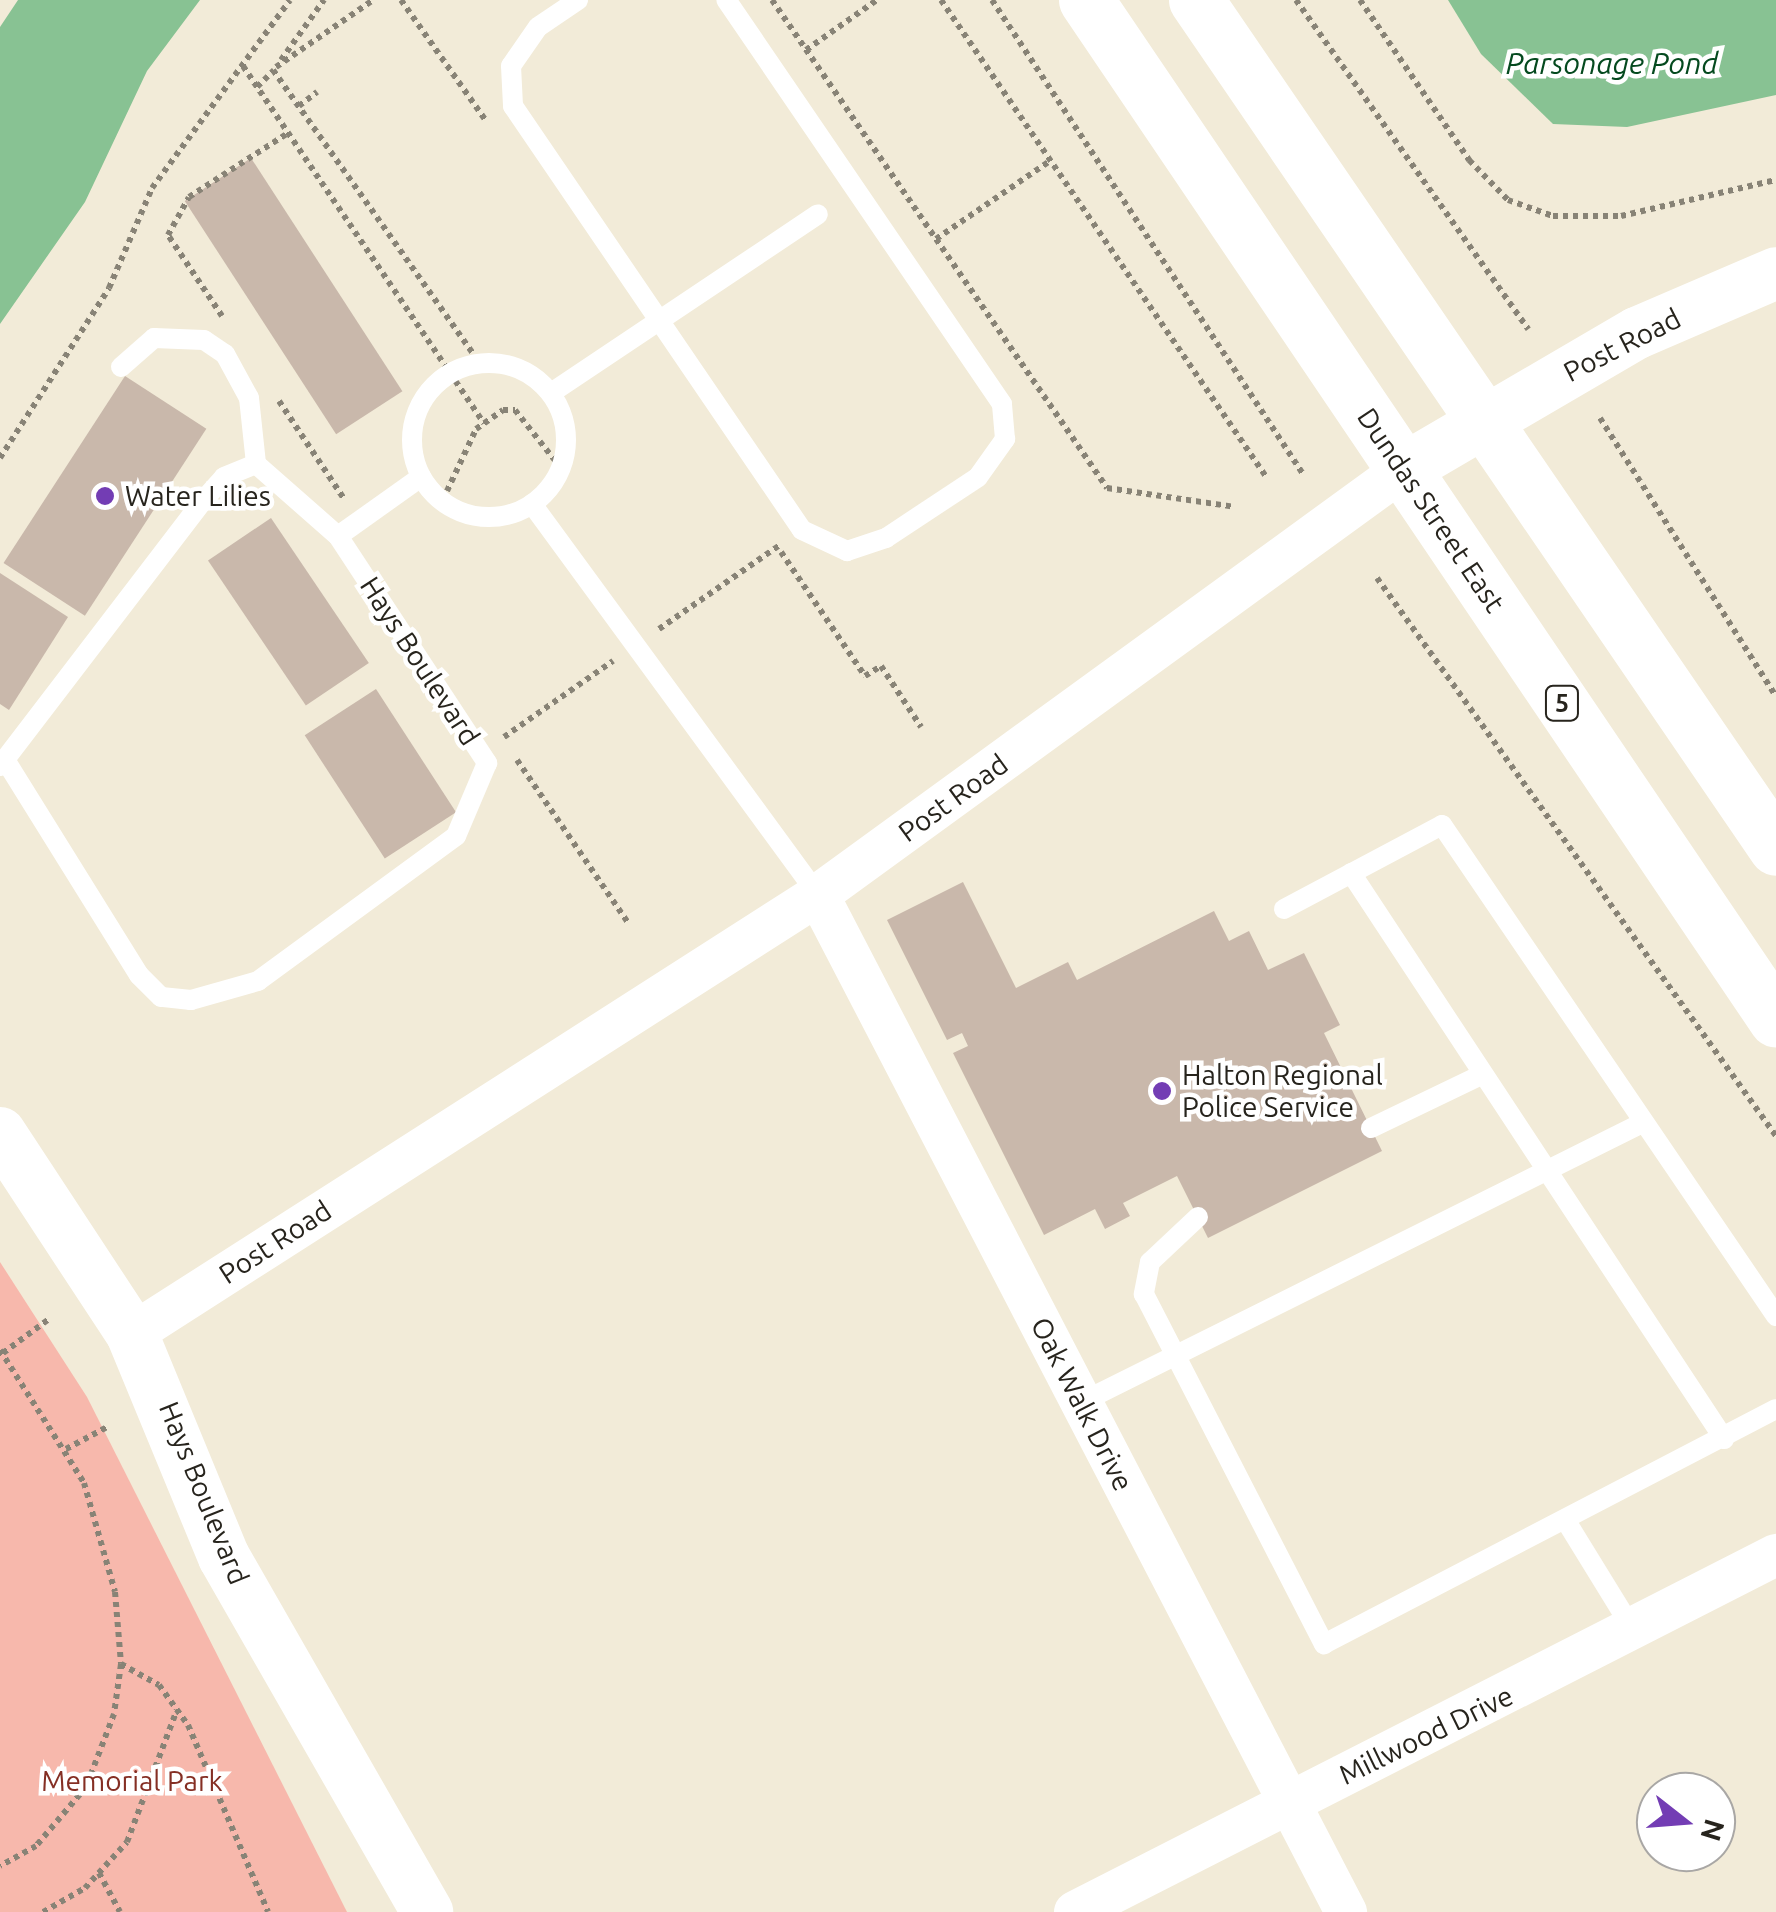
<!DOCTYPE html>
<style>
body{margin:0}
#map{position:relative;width:1776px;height:1912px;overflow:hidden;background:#f2ebd8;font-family:Ubuntu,sans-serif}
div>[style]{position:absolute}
.green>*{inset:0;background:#f7b8ac}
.water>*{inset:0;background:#88c293}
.building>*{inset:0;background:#c9b8ab;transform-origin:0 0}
.path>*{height:6px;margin-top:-3px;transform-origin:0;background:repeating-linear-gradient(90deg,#888376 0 5px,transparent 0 10px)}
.service>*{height:20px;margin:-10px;padding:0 10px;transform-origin:10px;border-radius:10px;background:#fff}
.service>.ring{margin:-10px;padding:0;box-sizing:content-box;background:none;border:20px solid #fff;border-radius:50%}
.minor>*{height:42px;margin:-21px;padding:0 21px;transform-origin:21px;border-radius:21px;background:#fff}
.tertiary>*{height:52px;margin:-26px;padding:0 26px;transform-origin:26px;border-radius:26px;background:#fff}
.primary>*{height:55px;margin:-27.5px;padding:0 27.5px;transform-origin:27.5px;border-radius:27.5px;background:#fff}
.dots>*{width:28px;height:28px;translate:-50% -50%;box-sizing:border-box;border:5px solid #fff;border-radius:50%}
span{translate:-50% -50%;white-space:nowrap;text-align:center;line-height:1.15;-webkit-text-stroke:9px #fff;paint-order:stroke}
.shield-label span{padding:2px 8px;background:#fff;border:2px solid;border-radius:8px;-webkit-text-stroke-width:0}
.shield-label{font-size:25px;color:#27241d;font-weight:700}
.street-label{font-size:28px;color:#27241d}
.poi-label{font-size:28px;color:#27241d}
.left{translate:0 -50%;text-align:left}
.park-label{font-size:28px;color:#852f24}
.water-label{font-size:30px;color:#054a1f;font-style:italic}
.north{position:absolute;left:1636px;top:1772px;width:100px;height:100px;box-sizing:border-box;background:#fff;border:2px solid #a9a7a5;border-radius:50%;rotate:107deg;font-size:28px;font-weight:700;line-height:40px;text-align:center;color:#27241d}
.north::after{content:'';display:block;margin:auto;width:35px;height:45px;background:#733db4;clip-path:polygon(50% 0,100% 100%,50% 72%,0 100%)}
</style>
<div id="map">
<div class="green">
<div style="clip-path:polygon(0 1262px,87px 1397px,347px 1912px,0 1912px)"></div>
</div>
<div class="water">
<div style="clip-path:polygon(18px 0,200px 0,147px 71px,85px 202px,0 324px,0 27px)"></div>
<div style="clip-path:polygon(1448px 0,1776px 0,1776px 95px,1627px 127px,1553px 124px,1481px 54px)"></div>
</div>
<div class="building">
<div style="left:251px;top:158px;width:278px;height:79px;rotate:57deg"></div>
<div style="left:125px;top:376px;width:97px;height:223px;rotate:33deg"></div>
<div style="left:271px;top:518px;width:175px;height:76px;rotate:56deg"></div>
<div style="clip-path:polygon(0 573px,68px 617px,9px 710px,0 704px)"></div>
<div style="left:376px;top:689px;width:147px;height:85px;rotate:57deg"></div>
<div style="clip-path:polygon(963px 882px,1016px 988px,1068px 962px,1077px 980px,1214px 911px,1229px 941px,1249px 931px,1268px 970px,1304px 953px,1340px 1025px,1324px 1033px,1382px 1151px,1208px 1238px,1177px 1176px,1123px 1203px,1130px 1216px,1105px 1229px,1095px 1209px,1044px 1235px,953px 1053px,968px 1046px,962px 1033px,947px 1040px,887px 920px)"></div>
</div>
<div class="path">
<div style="left:401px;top:0;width:148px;rotate:54.9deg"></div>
<div style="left:772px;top:0;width:592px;rotate:55.53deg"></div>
<div style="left:1107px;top:488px;width:129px;rotate:8.4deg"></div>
<div style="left:941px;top:0;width:579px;rotate:55.71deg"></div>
<div style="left:992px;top:0;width:567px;rotate:56.73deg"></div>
<div style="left:1296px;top:0;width:403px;rotate:54.8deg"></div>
<div style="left:1360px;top:0;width:194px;rotate:55.7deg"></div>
<div style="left:1469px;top:160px;width:56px;rotate:45.7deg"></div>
<div style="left:1508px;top:200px;width:48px;rotate:19.6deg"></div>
<div style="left:1553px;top:216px;width:68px"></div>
<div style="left:1621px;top:216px;width:159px;rotate:-13.1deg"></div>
<div style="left:806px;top:50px;width:87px;rotate:-35.2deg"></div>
<div style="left:281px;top:60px;width:74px;rotate:-54.4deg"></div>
<div style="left:243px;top:66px;width:431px;rotate:56deg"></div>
<div style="left:276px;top:67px;width:118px;rotate:-34.6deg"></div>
<div style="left:273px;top:70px;width:357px;rotate:54.8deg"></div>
<div style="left:257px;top:87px;width:24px;rotate:-45deg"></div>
<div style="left:299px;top:106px;width:23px;rotate:-38deg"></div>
<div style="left:936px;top:239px;width:138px;rotate:-34.4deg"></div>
<div style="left:222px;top:316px;width:97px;rotate:-123.7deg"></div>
<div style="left:168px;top:235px;width:43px;rotate:-61.1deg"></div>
<div style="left:189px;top:197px;width:118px;rotate:-32.9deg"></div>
<div style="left:279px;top:401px;width:118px;rotate:56.4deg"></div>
<div style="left:1600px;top:418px;width:329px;rotate:57.7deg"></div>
<div style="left:0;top:458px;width:202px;rotate:-57.3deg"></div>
<div style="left:109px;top:288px;width:109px;rotate:-66.7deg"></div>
<div style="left:152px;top:188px;width:233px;rotate:-53.7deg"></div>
<div style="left:447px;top:491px;width:68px;rotate:-64.9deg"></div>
<div style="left:476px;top:429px;width:33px;rotate:-35deg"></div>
<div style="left:503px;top:410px;width:12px"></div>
<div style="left:515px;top:410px;width:74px;rotate:51.6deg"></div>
<div style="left:781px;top:552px;width:150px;rotate:55.9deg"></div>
<div style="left:865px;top:676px;width:19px;rotate:-32deg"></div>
<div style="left:881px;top:666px;width:73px;rotate:56.7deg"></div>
<div style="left:1377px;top:578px;width:686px;rotate:54.43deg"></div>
<div style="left:659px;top:629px;width:147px;rotate:-34.8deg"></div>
<div style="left:504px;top:737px;width:133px;rotate:-34.9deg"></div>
<div style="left:517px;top:760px;width:199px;rotate:55.7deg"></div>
<div style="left:0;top:1350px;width:157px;rotate:57.7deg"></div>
<div style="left:84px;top:1483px;width:113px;rotate:74.1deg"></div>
<div style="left:115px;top:1592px;width:72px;rotate:85.2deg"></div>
<div style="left:121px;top:1664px;width:50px;rotate:98deg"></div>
<div style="left:114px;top:1714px;width:78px;rotate:111deg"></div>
<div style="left:86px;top:1787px;width:77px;rotate:130.3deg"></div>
<div style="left:36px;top:1846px;width:41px;rotate:150.9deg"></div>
<div style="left:3px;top:1353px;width:57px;rotate:-36.5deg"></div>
<div style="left:66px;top:1449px;width:49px;rotate:-28.1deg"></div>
<div style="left:121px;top:1664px;width:43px;rotate:28.9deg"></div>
<div style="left:159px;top:1685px;width:49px;rotate:54.1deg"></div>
<div style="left:188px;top:1725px;width:203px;rotate:66.8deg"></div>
<div style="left:99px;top:1873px;width:44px;rotate:61.7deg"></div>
<div style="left:43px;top:1912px;width:48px;rotate:-29.7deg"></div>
<div style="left:85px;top:1888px;width:62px;rotate:-47.6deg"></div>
<div style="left:127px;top:1842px;width:141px;rotate:-69.3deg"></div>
</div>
<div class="service">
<div style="left:578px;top:0;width:48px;rotate:146deg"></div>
<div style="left:538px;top:27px;width:47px;rotate:124.7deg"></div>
<div style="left:511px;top:66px;width:40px;rotate:87.1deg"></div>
<div style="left:513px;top:106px;width:513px;rotate:55.72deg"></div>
<div style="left:802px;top:530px;width:50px;rotate:25deg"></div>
<div style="left:847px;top:551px;width:41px;rotate:-18.4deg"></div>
<div style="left:886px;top:538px;width:110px;rotate:-33.5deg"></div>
<div style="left:978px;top:477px;width:47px;rotate:-54.6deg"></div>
<div style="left:1005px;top:439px;width:35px;rotate:-95deg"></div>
<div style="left:1002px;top:404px;width:489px;rotate:-124.3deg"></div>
<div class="ring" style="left:412px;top:363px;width:134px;height:134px"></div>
<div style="left:121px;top:367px;width:44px;rotate:-41.3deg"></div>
<div style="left:154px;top:338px;width:50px;rotate:2.3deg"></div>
<div style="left:204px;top:340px;width:25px;rotate:34deg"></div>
<div style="left:225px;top:354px;width:50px;rotate:61.4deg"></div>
<div style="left:249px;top:398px;width:66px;rotate:83.9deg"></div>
<div style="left:551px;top:393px;width:321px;rotate:-33.8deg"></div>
<div style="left:532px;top:504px;width:484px;rotate:53.8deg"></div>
<div style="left:338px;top:536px;width:102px;rotate:-35.4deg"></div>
<div style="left:0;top:766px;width:330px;rotate:-52.6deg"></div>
<div style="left:200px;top:504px;width:36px;rotate:-48deg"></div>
<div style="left:224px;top:477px;width:35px;rotate:-22deg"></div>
<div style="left:256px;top:464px;width:109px;rotate:41.3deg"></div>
<div style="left:338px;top:536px;width:272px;rotate:56.7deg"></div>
<div style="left:487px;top:763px;width:79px;rotate:113deg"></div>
<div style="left:456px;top:836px;width:245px;rotate:143.8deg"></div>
<div style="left:258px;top:981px;width:70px;rotate:164.2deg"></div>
<div style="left:191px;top:1000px;width:30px;rotate:-174deg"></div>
<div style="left:161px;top:997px;width:31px;rotate:-135deg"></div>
<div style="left:139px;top:975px;width:252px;rotate:-121.9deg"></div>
<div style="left:1351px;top:873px;width:678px;rotate:56.61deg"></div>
<div style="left:1284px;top:909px;width:179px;rotate:-28deg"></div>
<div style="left:1442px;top:825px;width:594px;rotate:55.77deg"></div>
<div style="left:1371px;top:1128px;width:124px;rotate:-25.7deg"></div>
<div style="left:1198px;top:1217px;width:66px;rotate:136.8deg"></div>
<div style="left:1150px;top:1262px;width:33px;rotate:101deg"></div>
<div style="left:1144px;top:1294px;width:394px;rotate:62.8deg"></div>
<div style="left:1324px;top:1644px;width:509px;rotate:-27.47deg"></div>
<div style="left:1082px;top:1402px;width:623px;rotate:-26.48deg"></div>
<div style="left:1566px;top:1521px;width:128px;rotate:58.4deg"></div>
</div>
<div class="minor">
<div style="left:818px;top:895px;width:1146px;rotate:62.56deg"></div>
<div style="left:132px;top:1334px;width:814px;rotate:-32.62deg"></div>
<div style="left:818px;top:895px;width:724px;rotate:-36.02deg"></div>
<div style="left:1075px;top:1912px;width:787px;rotate:-26.99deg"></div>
</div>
<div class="tertiary">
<div style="left:1404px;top:469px;width:270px;rotate:-30.3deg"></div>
<div style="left:1637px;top:333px;width:151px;rotate:-23.3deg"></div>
<div style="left:0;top:1133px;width:240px;rotate:56.7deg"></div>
<div style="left:132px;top:1334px;width:241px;rotate:67.6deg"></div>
<div style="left:224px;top:1557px;width:409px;rotate:60.2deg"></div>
</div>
<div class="primary">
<div style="left:1086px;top:0;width:1231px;rotate:55.92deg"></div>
<div style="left:1196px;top:0;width:1027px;rotate:55.63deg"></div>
</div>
<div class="dots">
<div style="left:105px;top:496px;background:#733db4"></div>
<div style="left:1162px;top:1091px;background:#733db4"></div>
</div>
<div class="shield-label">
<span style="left:1562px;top:703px">5</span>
</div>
<div class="street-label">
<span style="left:1622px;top:345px;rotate:-27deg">Post Road</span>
<span style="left:1431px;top:510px;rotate:56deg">Dundas Street East</span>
<span style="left:420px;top:661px;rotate:57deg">Hays Boulevard</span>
<span style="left:953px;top:798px;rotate:-36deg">Post Road</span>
<span style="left:275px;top:1242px;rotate:-33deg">Post Road</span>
<span style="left:1082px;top:1404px;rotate:63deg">Oak Walk Drive</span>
<span style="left:204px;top:1493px;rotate:68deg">Hays Boulevard</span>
<span style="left:1426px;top:1735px;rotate:-26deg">Millwood Drive</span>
</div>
<div class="poi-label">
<span class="left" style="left:125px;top:496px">Water Lilies</span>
<span class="left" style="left:1182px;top:1091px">Halton Regional<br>Police Service</span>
</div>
<div class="park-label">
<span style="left:132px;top:1781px">Memorial Park</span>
</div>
<div class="water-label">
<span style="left:1612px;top:63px">Parsonage Pond</span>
</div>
<div class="north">N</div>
</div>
